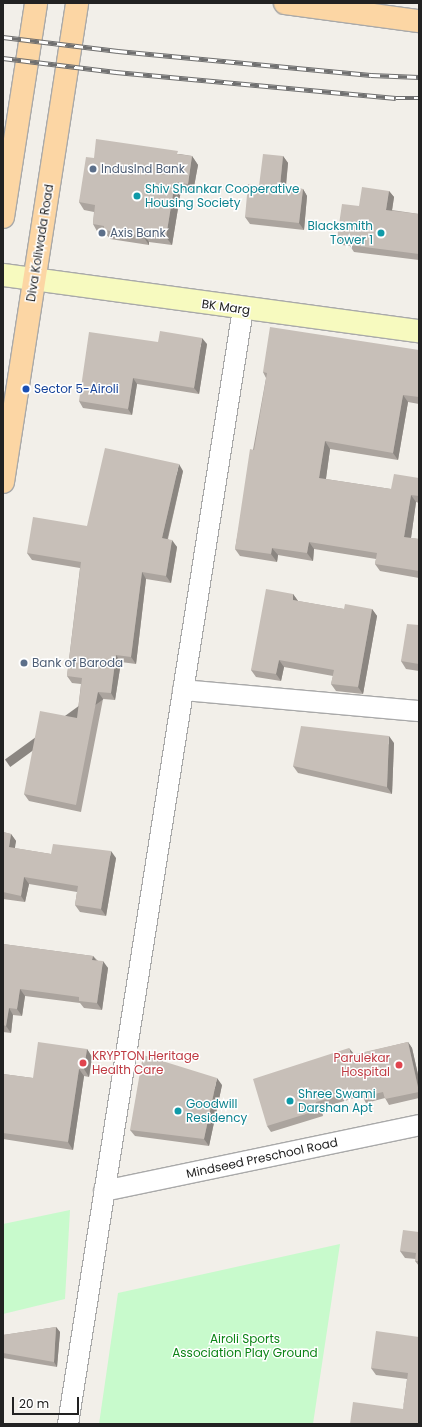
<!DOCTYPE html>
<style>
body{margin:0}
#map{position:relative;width:422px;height:1427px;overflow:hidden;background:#f2efe9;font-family:Poppins,sans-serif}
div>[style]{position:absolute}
.park>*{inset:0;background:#c8facc}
.roads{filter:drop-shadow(1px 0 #a9a9a9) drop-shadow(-1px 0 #a9a9a9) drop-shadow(0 1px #a9a9a9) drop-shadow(0 -1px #a9a9a9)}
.street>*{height:20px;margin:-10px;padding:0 10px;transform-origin:10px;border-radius:10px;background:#fff}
.secondary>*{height:22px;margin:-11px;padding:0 11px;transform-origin:11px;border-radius:11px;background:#f7fabf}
.primary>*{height:22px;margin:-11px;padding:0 11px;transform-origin:11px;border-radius:11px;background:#fcd6a4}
.rail>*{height:4.5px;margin-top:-2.25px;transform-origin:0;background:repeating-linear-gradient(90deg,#fff 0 9px,#707070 0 18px);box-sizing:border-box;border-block:1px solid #707070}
.wall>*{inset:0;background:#aba49e}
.shaded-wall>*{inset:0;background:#8b8681;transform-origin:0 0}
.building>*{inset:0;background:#c7bfb8}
.dots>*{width:11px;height:11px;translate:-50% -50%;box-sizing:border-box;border:2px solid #fff;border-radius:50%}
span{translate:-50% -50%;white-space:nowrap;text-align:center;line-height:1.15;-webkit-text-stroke:3px #fff;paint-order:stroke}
.service-label{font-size:12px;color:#4e5e75}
.left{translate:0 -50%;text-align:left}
.culture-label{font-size:12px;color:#0d838f}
.right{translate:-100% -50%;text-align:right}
.street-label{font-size:12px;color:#222}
.transit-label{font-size:12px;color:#164399}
.health-label{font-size:12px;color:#be3a42}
.park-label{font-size:12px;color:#0c8416}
.frame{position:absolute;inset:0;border:4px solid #222;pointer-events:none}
.scale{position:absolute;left:12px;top:1397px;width:67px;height:18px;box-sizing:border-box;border:2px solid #222;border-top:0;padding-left:5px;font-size:12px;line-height:14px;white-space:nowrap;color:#222;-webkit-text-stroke:3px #fff;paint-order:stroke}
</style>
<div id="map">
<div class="park">
<div style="clip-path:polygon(70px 1210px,65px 1299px,3px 1314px,3px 1224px)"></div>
<div style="clip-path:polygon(340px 1244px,313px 1424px,99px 1424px,118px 1293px)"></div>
</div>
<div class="roads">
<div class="street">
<div style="left:183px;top:690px;width:237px;rotate:5.1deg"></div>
<div style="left:104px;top:1191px;width:322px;rotate:-11.8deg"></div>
<div style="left:68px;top:1424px;width:1129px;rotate:-81.08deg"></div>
</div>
<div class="secondary">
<div style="left:3px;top:275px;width:420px;rotate:7.7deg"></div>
</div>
<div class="primary">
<div style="left:285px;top:3px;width:135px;rotate:7.7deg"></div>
<div style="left:3px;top:217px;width:217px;rotate:-81.2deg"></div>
<div style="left:3px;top:482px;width:485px;rotate:-81.2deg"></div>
</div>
</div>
<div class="rail">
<div style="left:3px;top:37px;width:116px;rotate:6.9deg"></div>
<div style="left:118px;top:51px;width:254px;rotate:5.4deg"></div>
<div style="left:371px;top:75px;width:48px;rotate:2.4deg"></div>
<div style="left:3px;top:58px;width:114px;rotate:7.1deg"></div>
<div style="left:116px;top:72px;width:281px;rotate:5.3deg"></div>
<div style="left:396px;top:98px;width:23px"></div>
</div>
<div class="wall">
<div style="clip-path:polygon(180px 154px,192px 156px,198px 165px,193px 192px,181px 190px,172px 245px,149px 242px,149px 245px,110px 239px,106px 234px,98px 233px,93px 224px,94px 212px,84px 210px,79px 202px,94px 158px)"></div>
<div style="clip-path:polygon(283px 156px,288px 163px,286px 187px,303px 189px,307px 196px,304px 230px,250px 224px,245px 217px,259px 186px)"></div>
<div style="clip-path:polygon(389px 191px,394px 197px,392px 210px,419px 214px,419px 260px,354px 252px,350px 246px,342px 245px,337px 238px,359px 206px)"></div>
<div style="clip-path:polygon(207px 344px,199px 394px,137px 384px,132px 415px,83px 408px,79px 401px)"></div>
<div style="clip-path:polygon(419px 350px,419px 404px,408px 402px,398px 460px,330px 449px,326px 479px,391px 489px,419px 478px,419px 503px,416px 502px,411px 538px,419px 539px,419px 578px,380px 571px,375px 564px,376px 559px,314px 549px,313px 561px,278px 555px,277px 562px,240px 556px,235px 549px,266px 378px,263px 372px)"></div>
<div style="clip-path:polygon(183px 471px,168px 539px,177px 547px,171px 583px,146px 579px,136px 664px,121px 662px,115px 700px,103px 699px,81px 812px,29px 801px,24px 794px,77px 718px,81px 684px,72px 683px,67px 676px,80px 568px,32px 560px,27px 553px,87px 526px)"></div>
<div style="clip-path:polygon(293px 594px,298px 601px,344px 609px,372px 609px,377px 616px,363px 694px,336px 691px,331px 684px,333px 676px,284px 667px,281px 681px,256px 677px,251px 670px)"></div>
<div style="clip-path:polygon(419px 625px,419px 671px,406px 669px,401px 661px)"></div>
<div style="clip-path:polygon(394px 743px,392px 794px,298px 773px,293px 766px)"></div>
<div style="clip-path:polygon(3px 832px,11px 834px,16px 841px,14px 848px,51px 854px,116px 858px,106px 916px,80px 912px,75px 905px,77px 892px,29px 884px,25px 902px,3px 899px)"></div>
<div style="clip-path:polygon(3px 944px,93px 956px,97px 960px,108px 968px,102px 1010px,84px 1008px,80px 1003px,25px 996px,22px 1016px,13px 1015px,11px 1033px,3px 1032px)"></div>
<div style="clip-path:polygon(408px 1042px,412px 1048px,419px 1079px,419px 1098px,389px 1105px,385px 1098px,366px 1103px,362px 1096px,320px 1108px,323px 1116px,271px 1132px,267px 1126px,354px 1055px)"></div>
<div style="clip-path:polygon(87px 1049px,92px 1057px,89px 1077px,84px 1076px,73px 1150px,3px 1139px,3px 1074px,33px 1078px)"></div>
<div style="clip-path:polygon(222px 1085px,209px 1146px,135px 1136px,130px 1130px)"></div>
<div style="clip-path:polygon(419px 1232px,419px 1266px,415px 1261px,416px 1259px,405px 1258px,400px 1251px)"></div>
<div style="clip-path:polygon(56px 1327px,60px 1332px,57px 1367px,3px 1358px,3px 1335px)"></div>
<div style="clip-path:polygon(419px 1337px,403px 1409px,407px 1379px,376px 1375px,371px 1368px)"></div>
</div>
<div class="shaded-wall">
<div style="clip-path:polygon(192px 156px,198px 165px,193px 192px,188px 184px)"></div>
<div style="clip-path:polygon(283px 156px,288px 163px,285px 193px,280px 186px)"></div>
<div style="clip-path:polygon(175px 182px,181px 190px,172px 245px,166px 237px)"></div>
<div style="clip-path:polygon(303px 189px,307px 196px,304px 230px,299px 223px)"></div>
<div style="clip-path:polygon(389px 191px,394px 197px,391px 217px,386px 210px)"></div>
<div style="clip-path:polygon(143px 233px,149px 242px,149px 245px,143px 236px)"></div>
<div style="clip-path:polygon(202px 338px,207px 344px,199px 394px,194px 388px)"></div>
<div style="clip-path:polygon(133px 378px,137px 384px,132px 415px,128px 409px)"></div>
<div style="clip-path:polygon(403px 395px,408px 402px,398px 460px,393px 453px)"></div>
<div style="clip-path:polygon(325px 441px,330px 449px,325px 485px,319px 478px)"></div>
<div style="clip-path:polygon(179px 464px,183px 471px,166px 545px,162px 538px)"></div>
<div style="clip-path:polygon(411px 495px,416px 502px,410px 545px,404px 537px)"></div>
<div style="clip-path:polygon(172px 540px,177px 547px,171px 583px,166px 576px)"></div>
<div style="clip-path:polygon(309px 542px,314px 549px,313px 561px,307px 553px)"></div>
<div style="clip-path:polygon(272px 548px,278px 555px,277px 562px,271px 554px)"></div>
<div style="clip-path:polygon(142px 572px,146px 579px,136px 664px,131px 657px)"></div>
<div style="clip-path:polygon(293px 594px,298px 601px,293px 600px)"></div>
<div style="clip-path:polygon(372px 609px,377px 616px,363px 694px,358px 687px)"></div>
<div style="clip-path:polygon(116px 655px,121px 662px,115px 700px,111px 693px)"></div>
<div style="clip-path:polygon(279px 660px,284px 667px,281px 681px,276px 674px)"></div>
<div style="left:98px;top:692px;width:9px;height:115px;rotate:54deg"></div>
<div style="clip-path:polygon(389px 736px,394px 743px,392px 794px,387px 787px)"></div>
<div style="clip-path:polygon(11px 834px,16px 841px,14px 854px,9px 847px)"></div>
<div style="clip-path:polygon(111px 851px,116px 858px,106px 916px,101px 909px)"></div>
<div style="clip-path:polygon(24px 877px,29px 884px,25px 902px,21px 896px)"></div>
<div style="clip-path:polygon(93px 956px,98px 963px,92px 960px)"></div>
<div style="clip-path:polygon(103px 961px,108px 968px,102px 1010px,97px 1003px)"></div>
<div style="clip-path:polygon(20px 989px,25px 996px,22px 1016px,17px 1009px)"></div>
<div style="clip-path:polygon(9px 1008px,13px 1015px,11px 1033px,6px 1026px)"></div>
<div style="clip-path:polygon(408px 1042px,412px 1048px,419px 1079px,419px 1091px)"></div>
<div style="clip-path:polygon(349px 1048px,354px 1054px,356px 1061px,351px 1055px)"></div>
<div style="clip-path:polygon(87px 1049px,92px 1057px,89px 1077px,84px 1069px)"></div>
<div style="clip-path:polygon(79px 1069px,84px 1076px,73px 1150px,68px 1142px)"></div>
<div style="clip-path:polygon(217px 1078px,222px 1085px,209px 1146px,204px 1139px)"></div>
<div style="clip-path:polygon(316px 1102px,320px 1108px,323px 1116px,319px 1110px)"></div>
<div style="clip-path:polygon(56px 1327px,60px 1332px,57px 1367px,54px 1362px)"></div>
</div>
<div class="building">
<div style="clip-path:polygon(96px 139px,178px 151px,177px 154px,192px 156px,188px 184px,175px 182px,166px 237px,143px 233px,143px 236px,104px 230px,104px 226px,93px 224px,95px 205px,79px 202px,86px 157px,94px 158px)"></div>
<div style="clip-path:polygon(263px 154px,283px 156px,280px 186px,303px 189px,299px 223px,245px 217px,248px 184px,259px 186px)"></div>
<div style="clip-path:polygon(362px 187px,389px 191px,386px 210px,419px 214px,419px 254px,349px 245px,350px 240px,337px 238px,342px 204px,359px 206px)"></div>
<div style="clip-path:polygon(270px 327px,419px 350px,419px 397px,403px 395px,393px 453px,325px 441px,319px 478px,391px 489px,394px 474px,419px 478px,419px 496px,411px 495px,404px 537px,419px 539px,419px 571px,375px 564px,377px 553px,309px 542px,307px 553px,272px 548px,271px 554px,235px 549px,250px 449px,254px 450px,267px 373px,263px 372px)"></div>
<div style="clip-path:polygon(160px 331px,202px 338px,194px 388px,133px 378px,128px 409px,79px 401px,89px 332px,158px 342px)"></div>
<div style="clip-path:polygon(105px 448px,179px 464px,162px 538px,172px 540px,166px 576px,142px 572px,131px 657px,116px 655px,111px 693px,98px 692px,76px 805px,24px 794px,40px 711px,77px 718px,82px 678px,67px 676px,81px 562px,27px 553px,33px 517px,87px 526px)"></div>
<div style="clip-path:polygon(266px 589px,293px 594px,293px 600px,344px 609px,345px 604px,372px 609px,358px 687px,331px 684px,334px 670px,279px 660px,276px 674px,251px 670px)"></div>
<div style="clip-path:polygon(407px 624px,419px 625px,419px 664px,401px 661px)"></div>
<div style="clip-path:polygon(301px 726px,389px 736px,387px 787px,293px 766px)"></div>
<div style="clip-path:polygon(3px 832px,11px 834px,9px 847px,51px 854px,53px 844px,111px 851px,101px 909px,75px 905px,78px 886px,24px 877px,21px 896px,3px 892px)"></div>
<div style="clip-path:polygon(3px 944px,93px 956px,92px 960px,103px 961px,97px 1003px,79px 1001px,79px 997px,20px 989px,17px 1009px,9px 1008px,6px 1026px,3px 1025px)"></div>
<div style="clip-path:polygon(38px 1042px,87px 1049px,84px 1069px,79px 1069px,68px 1142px,3px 1133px,3px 1074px,33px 1078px)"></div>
<div style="clip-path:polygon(408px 1042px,419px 1092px,385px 1099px,383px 1092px,362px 1097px,360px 1090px,316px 1102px,319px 1110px,267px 1126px,253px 1079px,349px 1048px,351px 1055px)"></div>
<div style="clip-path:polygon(143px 1055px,217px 1078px,204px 1139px,130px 1130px)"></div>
<div style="clip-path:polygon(403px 1230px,419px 1232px,419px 1261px,415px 1261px,416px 1253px,400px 1251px)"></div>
<div style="clip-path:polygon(56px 1327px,54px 1362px,3px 1353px,3px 1335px)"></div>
<div style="clip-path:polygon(376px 1331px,419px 1337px,419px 1424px,350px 1424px,353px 1402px,403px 1409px,408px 1373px,371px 1368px)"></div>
</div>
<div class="dots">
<div style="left:93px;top:169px;background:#5c6f8a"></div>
<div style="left:137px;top:196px;background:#0f9aa8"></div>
<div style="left:102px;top:233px;background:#5c6f8a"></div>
<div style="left:381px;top:233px;background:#0f9aa8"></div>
<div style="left:26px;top:389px;background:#1a4fb4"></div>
<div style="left:24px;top:663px;background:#5c6f8a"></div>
<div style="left:83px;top:1063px;background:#e0444e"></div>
<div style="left:399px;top:1065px;background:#e0444e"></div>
<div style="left:290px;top:1101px;background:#0f9aa8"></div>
<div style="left:178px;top:1111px;background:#0f9aa8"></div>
</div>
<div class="service-label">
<span class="left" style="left:101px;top:169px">IndusInd Bank</span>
<span class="left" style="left:110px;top:233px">Axis Bank</span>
<span class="left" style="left:32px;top:663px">Bank of Baroda</span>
</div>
<div class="culture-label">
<span class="left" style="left:145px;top:196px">Shiv Shankar Cooperative<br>Housing Society</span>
<span class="right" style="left:373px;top:233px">Blacksmith<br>Tower 1</span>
<span class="left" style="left:298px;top:1101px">Shree Swami<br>Darshan Apt</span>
<span class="left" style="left:186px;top:1111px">Goodwill<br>Residency</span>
</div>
<div class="street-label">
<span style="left:40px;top:243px;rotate:-81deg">Diva Koliwada Road</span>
<span style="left:226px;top:307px;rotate:8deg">BK Marg</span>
<span style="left:262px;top:1158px;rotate:-12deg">Mindseed Preschool Road</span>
</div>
<div class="transit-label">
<span class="left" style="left:34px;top:389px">Sector 5-Airoli</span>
</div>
<div class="health-label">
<span class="left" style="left:92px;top:1063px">KRYPTON Heritage<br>Health Care</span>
<span class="right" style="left:390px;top:1065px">Parulekar<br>Hospital</span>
</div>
<div class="park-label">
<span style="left:245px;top:1346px">Airoli Sports<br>Association Play Ground</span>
</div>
<div class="frame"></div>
<div class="scale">20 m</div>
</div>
